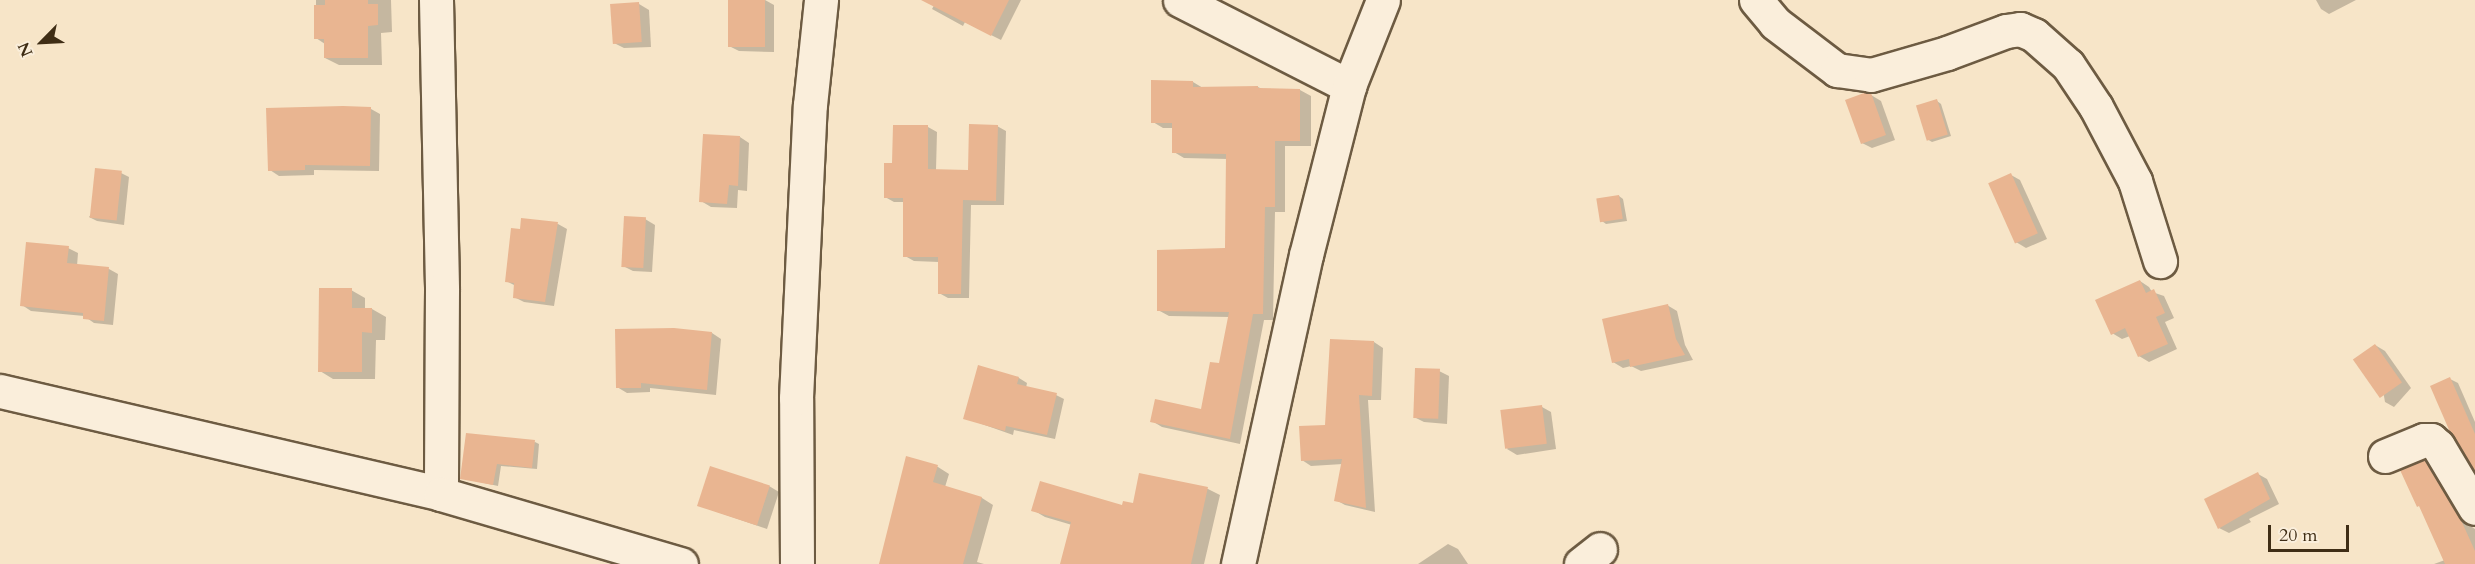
<!DOCTYPE html>
<style>
body{margin:0}
#map{position:relative;width:2475px;height:564px;overflow:hidden;background:#f7e5c8;font-family:Cardo,serif}
div>[style]{position:absolute}
.shadow>*{inset:0;background:#0003}
.building>*{inset:0;background:#e9b591;transform-origin:0 0}
.roads{filter:drop-shadow(2px 0 #6d5b42) drop-shadow(-2px 0 #6d5b42) drop-shadow(0 2px #6d5b42) drop-shadow(0 -2px #6d5b42)}
.minor>*{height:33px;margin:-16.5px;padding:0 16.5px;transform-origin:16.5px;border-radius:16.5px;background:#faeedb}
span{translate:-50% -50%;white-space:nowrap;text-align:center;line-height:1.15;-webkit-text-stroke:4.5px #faeedb;paint-order:stroke}
.north{position:absolute;left:12px;top:12px;width:60px;height:60px;-webkit-text-stroke:4px #faeedb;paint-order:stroke;rotate:246deg;font-size:16px;font-weight:700;line-height:24px;text-align:center;color:#3f2d15}
.north::after{content:'';display:block;margin:auto;width:21px;height:27px;background:#3f2d15;clip-path:polygon(50% 0,100% 100%,50% 72%,0 100%)}
.scale{position:absolute;left:2268px;top:525px;width:81px;height:27px;box-sizing:border-box;border:3px solid #3f2d15;border-top:0;padding-left:8px;font-size:18px;line-height:21px;white-space:nowrap;color:#3f2d15;-webkit-text-stroke:4px #faeedb;paint-order:stroke}
</style>
<div id="map">
<div class="shadow">
<div style="clip-path:polygon(316px 0,391px 0,392px 32px,381px 33px,382px 65px,339px 65px,325px 58px,325px 44px,316px 38px)"></div>
<div style="clip-path:polygon(729px 0,765px 0,774px 5px,774px 52px,739px 51px,729px 46px)"></div>
<div style="clip-path:polygon(937px 0,1021px 0,1001px 40px,965px 22px,963px 26px,932px 9px)"></div>
<div style="clip-path:polygon(2316px 0,2356px 0,2329px 14px,2321px 9px)"></div>
<div style="clip-path:polygon(639px 4px,649px 10px,651px 47px,624px 48px,614px 43px)"></div>
<div style="clip-path:polygon(1193px 82px,1203px 88px,1258px 87px,1262px 89px,1300px 90px,1311px 96px,1311px 146px,1285px 146px,1285px 212px,1275px 212px,1273px 320px,1264px 320px,1240px 444px,1162px 427px,1152px 421px,1202px 410px,1220px 365px,1230px 317px,1169px 316px,1158px 310px,1227px 250px,1228px 159px,1184px 158px,1174px 152px,1174px 128px,1163px 128px,1153px 122px)"></div>
<div style="clip-path:polygon(1871px 95px,1881px 101px,1895px 140px,1872px 148px,1862px 143px)"></div>
<div style="clip-path:polygon(1937px 101px,1941px 104px,1951px 136px,1932px 142px,1927px 139px)"></div>
<div style="clip-path:polygon(371px 109px,380px 114px,379px 171px,314px 170px,314px 175px,279px 176px,270px 170px)"></div>
<div style="clip-path:polygon(997px 126px,1006px 131px,1004px 205px,971px 205px,969px 298px,948px 298px,939px 293px,939px 262px,914px 261px,905px 256px,905px 202px,894px 202px,885px 197px,894px 165px,928px 127px,937px 132px,936px 170px,970px 171px)"></div>
<div style="clip-path:polygon(740px 137px,749px 143px,747px 191px,738px 190px,737px 208px,711px 207px,701px 201px)"></div>
<div style="clip-path:polygon(121px 173px,129px 177px,124px 225px,97px 221px,89px 217px)"></div>
<div style="clip-path:polygon(2011px 175px,2020px 180px,2047px 239px,2026px 248px,2016px 242px)"></div>
<div style="clip-path:polygon(1619px 196px,1623px 199px,1627px 221px,1606px 224px,1602px 221px)"></div>
<div style="clip-path:polygon(645px 219px,655px 225px,652px 272px,633px 271px,623px 266px)"></div>
<div style="clip-path:polygon(558px 224px,567px 229px,554px 306px,524px 302px,514px 297px,516px 286px,506px 281px,521px 231px)"></div>
<div style="clip-path:polygon(68px 248px,78px 253px,77px 266px,109px 269px,118px 274px,113px 325px,94px 323px,84px 316px,31px 311px,22px 305px)"></div>
<div style="clip-path:polygon(2140px 281px,2149px 287px,2152px 292px,2164px 296px,2174px 318px,2165px 322px,2177px 349px,2149px 362px,2139px 356px,2130px 336px,2122px 339px,2112px 333px)"></div>
<div style="clip-path:polygon(351px 290px,365px 298px,365px 309px,372px 309px,386px 317px,385px 340px,376px 340px,375px 379px,333px 379px,320px 371px)"></div>
<div style="clip-path:polygon(1667px 305px,1677px 311px,1685px 345px,1693px 360px,1641px 371px,1631px 366px,1623px 368px,1613px 362px)"></div>
<div style="clip-path:polygon(712px 333px,721px 339px,716px 395px,650px 388px,650px 392px,627px 393px,617px 387px)"></div>
<div style="clip-path:polygon(1374px 342px,1383px 348px,1381px 400px,1368px 400px,1375px 512px,1345px 505px,1336px 500px,1343px 464px,1311px 466px,1302px 460px,1327px 426px)"></div>
<div style="clip-path:polygon(2375px 345px,2385px 351px,2411px 388px,2394px 407px,2385px 402px)"></div>
<div style="clip-path:polygon(979px 367px,1019px 378px,1027px 383px,1026px 388px,1056px 395px,1064px 399px,1055px 439px,1014px 430px,1013px 435px,965px 418px)"></div>
<div style="clip-path:polygon(1439px 371px,1449px 376px,1447px 424px,1424px 422px,1414px 417px)"></div>
<div style="clip-path:polygon(2450px 379px,2458px 383px,2475px 422px,2475px 458px)"></div>
<div style="clip-path:polygon(1542px 407px,1551px 412px,1556px 449px,1517px 455px,1507px 449px)"></div>
<div style="clip-path:polygon(535px 442px,539px 444px,537px 469px,501px 466px,498px 486px,461px 478px)"></div>
<div style="clip-path:polygon(907px 457px,938px 467px,949px 474px,945px 487px,982px 498px,993px 505px,977px 562px,984px 564px,880px 564px)"></div>
<div style="clip-path:polygon(2424px 462px,2432px 466px,2466px 523px,2475px 529px,2475px 564px,2434px 564px,2445px 560px)"></div>
<div style="clip-path:polygon(1140px 474px,1208px 489px,1220px 495px,1204px 564px,1062px 564px,1072px 525px,1045px 517px,1033px 510px,1134px 505px)"></div>
<div style="clip-path:polygon(2258px 474px,2267px 479px,2279px 504px,2249px 519px,2251px 522px,2229px 533px,2219px 528px)"></div>
<div style="clip-path:polygon(769px 486px,779px 492px,767px 529px,700px 506px)"></div>
<div style="clip-path:polygon(1448px 544px,1458px 549px,1468px 564px,1418px 564px)"></div>
</div>
<div class="building">
<div style="clip-path:polygon(325px 0,368px 0,368px 4px,378px 4px,378px 25px,368px 26px,368px 58px,324px 58px,324px 39px,314px 39px,314px 5px,325px 5px)"></div>
<div style="left:728px;top:0;width:37px;height:47px"></div>
<div style="clip-path:polygon(921px 0,1009px 0,991px 36px)"></div>
<div style="left:639px;top:2px;width:40px;height:29px;rotate:86deg"></div>
<div style="clip-path:polygon(1151px 80px,1193px 81px,1193px 87px,1258px 86px,1258px 88px,1300px 89px,1300px 141px,1275px 141px,1275px 207px,1265px 207px,1263px 314px,1253px 314px,1230px 439px,1150px 422px,1155px 399px,1201px 409px,1210px 362px,1219px 363px,1229px 312px,1157px 311px,1157px 250px,1225px 248px,1226px 154px,1172px 153px,1172px 123px,1151px 123px)"></div>
<div style="clip-path:polygon(1864px 93px,1871px 93px,1886px 135px,1861px 144px,1845px 100px)"></div>
<div style="left:1937px;top:99px;width:37px;height:22px;rotate:73deg"></div>
<div style="clip-path:polygon(343px 106px,371px 107px,370px 166px,305px 165px,305px 170px,268px 171px,266px 108px)"></div>
<div style="clip-path:polygon(969px 124px,998px 125px,996px 201px,963px 200px,961px 294px,938px 294px,938px 257px,903px 257px,903px 198px,884px 198px,884px 163px,892px 163px,893px 125px,928px 125px,928px 169px,968px 170px)"></div>
<div style="clip-path:polygon(703px 134px,740px 136px,738px 186px,729px 185px,727px 204px,699px 202px)"></div>
<div style="left:95px;top:168px;width:27px;height:50px;rotate:6deg"></div>
<div style="left:2011px;top:173px;width:66px;height:25px;rotate:66deg"></div>
<div style="left:1619px;top:195px;width:24px;height:23px;rotate:81deg"></div>
<div style="left:624px;top:216px;width:22px;height:51px;rotate:3deg"></div>
<div style="clip-path:polygon(521px 218px,558px 222px,545px 302px,513px 298px,514px 283px,505px 282px,511px 228px,520px 229px)"></div>
<div style="clip-path:polygon(26px 242px,69px 246px,67px 263px,109px 267px,104px 321px,83px 319px,83px 313px,20px 306px)"></div>
<div style="clip-path:polygon(2140px 280px,2146px 293px,2154px 289px,2165px 313px,2156px 317px,2168px 344px,2138px 357px,2125px 328px,2111px 335px,2095px 300px)"></div>
<div style="clip-path:polygon(319px 288px,352px 288px,352px 308px,372px 308px,372px 333px,362px 332px,362px 372px,318px 372px)"></div>
<div style="clip-path:polygon(1668px 304px,1676px 339px,1685px 355px,1630px 367px,1629px 359px,1612px 363px,1602px 319px)"></div>
<div style="clip-path:polygon(674px 328px,712px 332px,707px 390px,641px 383px,641px 388px,616px 388px,615px 329px)"></div>
<div style="clip-path:polygon(1330px 339px,1374px 341px,1372px 396px,1359px 395px,1366px 508px,1334px 501px,1342px 459px,1301px 461px,1299px 426px,1325px 425px)"></div>
<div style="left:2375px;top:344px;width:47px;height:27px;rotate:55deg"></div>
<div style="clip-path:polygon(978px 365px,1019px 377px,1017px 384px,1057px 393px,1047px 435px,1006px 426px,1005px 431px,963px 419px)"></div>
<div style="left:1415px;top:368px;width:25px;height:50px;rotate:2deg"></div>
<div style="clip-path:polygon(2450px 377px,2475px 434px,2475px 471px,2450px 432px,2430px 386px)"></div>
<div style="left:1542px;top:405px;width:39px;height:42px;rotate:83deg"></div>
<div style="clip-path:polygon(466px 433px,535px 440px,532px 468px,497px 464px,493px 485px,460px 479px)"></div>
<div style="clip-path:polygon(906px 456px,938px 465px,933px 482px,982px 497px,963px 564px,879px 564px)"></div>
<div style="clip-path:polygon(2425px 460px,2461px 520px,2475px 551px,2475px 564px,2445px 564px,2419px 506px,2417px 507px,2400px 470px)"></div>
<div style="left:710px;top:466px;width:63px;height:42px;rotate:18deg"></div>
<div style="clip-path:polygon(2258px 472px,2270px 499px,2218px 529px,2204px 499px)"></div>
<div style="clip-path:polygon(1139px 473px,1208px 487px,1191px 564px,1060px 564px,1071px 522px,1031px 511px,1040px 481px,1122px 505px,1123px 501px,1133px 503px)"></div>
</div>
<div class="roads">
<div class="minor">
<div style="left:436px;top:0;width:290px;rotate:88.8deg"></div>
<div style="left:442px;top:290px;width:204px;rotate:90.3deg"></div>
<div style="left:1180px;top:0;width:190px;rotate:27deg"></div>
<div style="left:1756px;top:0;width:30px;rotate:50deg"></div>
<div style="left:1775px;top:23px;width:78px;rotate:37.2deg"></div>
<div style="left:1837px;top:70px;width:34px;rotate:8deg"></div>
<div style="left:1871px;top:75px;width:79px;rotate:-16.1deg"></div>
<div style="left:1947px;top:53px;width:63px;rotate:-20.4deg"></div>
<div style="left:2006px;top:31px;width:14px;rotate:-8deg"></div>
<div style="left:2020px;top:29px;width:15px;rotate:23deg"></div>
<div style="left:2034px;top:35px;width:45px;rotate:41.4deg"></div>
<div style="left:2068px;top:65px;width:50px;rotate:56.3deg"></div>
<div style="left:2096px;top:107px;width:84px;rotate:62.2deg"></div>
<div style="left:2135px;top:181px;width:84px;rotate:72.6deg"></div>
<div style="left:0;top:391px;width:453px;rotate:13.1deg"></div>
<div style="left:441px;top:494px;width:250px;rotate:16.3deg"></div>
<div style="left:2385px;top:456px;width:42px;rotate:-22.3deg"></div>
<div style="left:2424px;top:440px;width:7px"></div>
<div style="left:2431px;top:440px;width:9px;rotate:41deg"></div>
<div style="left:2438px;top:446px;width:72px;rotate:59.2deg"></div>
<div style="left:797px;top:564px;width:166px;rotate:-90.3deg"></div>
<div style="left:796px;top:398px;width:293px;rotate:-87.3deg"></div>
<div style="left:810px;top:105px;width:106px;rotate:-84deg"></div>
<div style="left:1238px;top:564px;width:316px;rotate:-77.6deg"></div>
<div style="left:1306px;top:255px;width:174px;rotate:-75.7deg"></div>
<div style="left:1349px;top:86px;width:92px;rotate:-68.4deg"></div>
<div style="left:1581px;top:564px;width:24px;rotate:-38deg"></div>
</div>
</div>
<div class="north">N</div>
<div class="scale">20 m</div>
</div>
